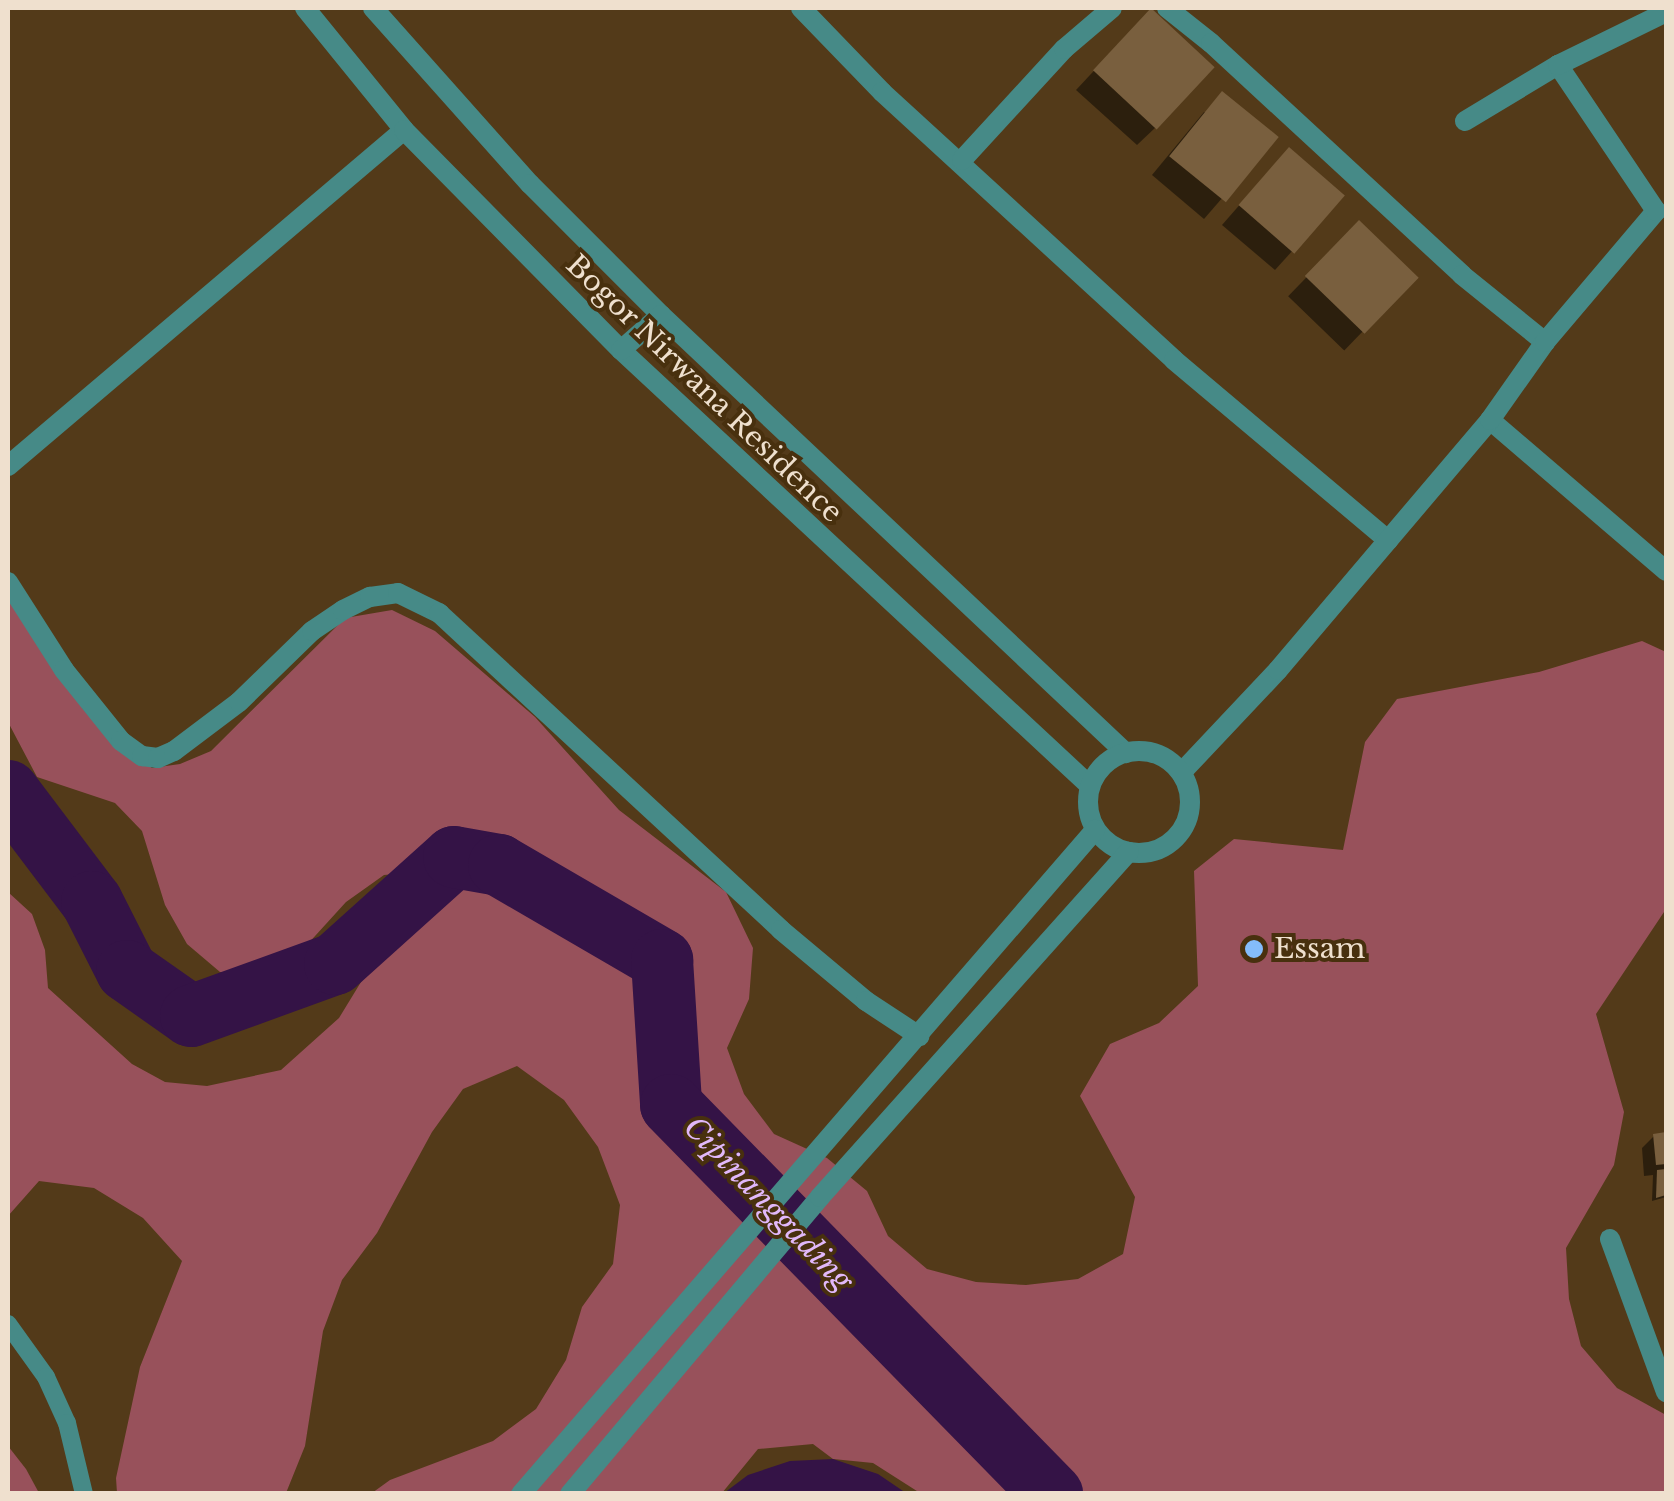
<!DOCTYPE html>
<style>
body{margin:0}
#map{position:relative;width:1674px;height:1501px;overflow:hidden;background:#533a19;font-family:"Libre Baskerville",serif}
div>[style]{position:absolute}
.forest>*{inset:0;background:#98515b}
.water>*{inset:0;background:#341346}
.shadow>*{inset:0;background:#0007;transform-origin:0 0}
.river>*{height:62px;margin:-31px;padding:0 31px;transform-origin:31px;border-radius:31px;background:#341346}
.building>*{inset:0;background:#795f3e;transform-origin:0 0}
.service>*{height:18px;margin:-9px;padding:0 9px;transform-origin:9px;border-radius:9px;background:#468a87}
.minor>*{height:20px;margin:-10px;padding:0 10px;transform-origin:10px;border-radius:10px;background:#468a87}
.tertiary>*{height:20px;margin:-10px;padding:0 10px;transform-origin:10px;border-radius:10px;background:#468a87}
.tertiary>.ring{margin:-10px;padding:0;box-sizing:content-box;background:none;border:20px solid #468a87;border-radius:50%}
.dots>*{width:28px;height:28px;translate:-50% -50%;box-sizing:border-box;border:5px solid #48300e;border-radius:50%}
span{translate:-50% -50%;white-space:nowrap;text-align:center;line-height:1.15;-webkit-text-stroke:8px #48300e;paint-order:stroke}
.street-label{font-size:28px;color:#efe0ce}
.poi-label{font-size:28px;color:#efe0ce}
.left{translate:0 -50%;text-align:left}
.water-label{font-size:30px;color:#e1b8fa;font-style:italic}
.frame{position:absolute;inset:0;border:10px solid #efe0ce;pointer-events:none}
</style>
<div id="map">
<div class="forest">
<div style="clip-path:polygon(8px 590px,83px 709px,109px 739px,152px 768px,180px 764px,211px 751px,345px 618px,392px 610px,435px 631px,535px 717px,619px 810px,726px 892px,753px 948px,749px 999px,727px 1048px,744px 1094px,774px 1134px,827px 1158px,867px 1191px,888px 1236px,927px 1269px,976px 1282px,1026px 1285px,1078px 1279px,1123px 1254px,1135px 1197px,1080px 1096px,1110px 1044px,1159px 1023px,1198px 986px,1194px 871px,1234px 839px,1343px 850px,1365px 742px,1397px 699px,1539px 672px,1642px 641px,1666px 652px,1666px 909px,1596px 1014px,1624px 1112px,1614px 1165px,1566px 1248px,1569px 1299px,1581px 1346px,1617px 1388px,1666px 1415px,1666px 1493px,920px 1493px,873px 1463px,833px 1459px,813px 1444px,758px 1449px,722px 1493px,372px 1493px,390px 1480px,493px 1441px,536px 1409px,566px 1360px,582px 1307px,613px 1264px,620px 1205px,598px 1147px,564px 1100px,517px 1066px,463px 1089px,432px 1132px,377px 1233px,342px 1280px,323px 1331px,305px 1446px,286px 1493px,117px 1493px,116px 1478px,140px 1367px,182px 1261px,143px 1218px,94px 1188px,39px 1181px,8px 1216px,8px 892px,32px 914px,45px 950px,48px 988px,132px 1064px,165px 1082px,207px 1086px,281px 1070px,339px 1018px,361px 982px,410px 923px,442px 906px,426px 871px,384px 875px,346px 902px,295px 958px,259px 977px,220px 972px,187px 944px,165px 905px,142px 831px,115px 803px,37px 777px,8px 722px)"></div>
<div style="clip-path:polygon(8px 1446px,26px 1469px,39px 1493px,8px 1493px)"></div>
</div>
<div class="water">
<div style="clip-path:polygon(833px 1459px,878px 1474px,906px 1493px,724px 1493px,748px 1475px,790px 1461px)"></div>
</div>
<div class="shadow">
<div style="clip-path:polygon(1133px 29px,1156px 127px,1137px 145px,1076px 90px)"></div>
<div style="clip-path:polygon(1204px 112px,1275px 137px,1204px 219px,1152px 175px)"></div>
<div style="clip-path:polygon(1271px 169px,1342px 196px,1275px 270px,1222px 225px)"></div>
<div style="left:1359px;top:223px;width:78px;height:102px;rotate:44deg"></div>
<div style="clip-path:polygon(1666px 1135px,1666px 1197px,1652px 1201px,1653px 1175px,1644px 1176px,1642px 1148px,1654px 1136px)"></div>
</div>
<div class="river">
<div style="left:8px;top:791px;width:139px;rotate:52.9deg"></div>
<div style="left:92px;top:902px;width:77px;rotate:63.1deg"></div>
<div style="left:127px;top:971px;width:78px;rotate:35.1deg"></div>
<div style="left:191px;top:1016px;width:153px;rotate:-19.9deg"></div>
<div style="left:335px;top:964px;width:160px;rotate:-42deg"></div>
<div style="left:454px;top:857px;width:46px;rotate:10.1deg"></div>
<div style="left:499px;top:865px;width:189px;rotate:30.2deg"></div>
<div style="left:662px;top:960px;width:145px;rotate:86.4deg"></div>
<div style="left:671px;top:1105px;width:545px;rotate:45.6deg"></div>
</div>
<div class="building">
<div style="left:1151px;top:8px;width:87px;height:85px;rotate:43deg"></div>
<div style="left:1222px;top:91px;width:73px;height:84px;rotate:39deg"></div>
<div style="left:1289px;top:147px;width:74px;height:77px;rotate:41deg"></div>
<div style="left:1359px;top:220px;width:83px;height:78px;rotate:44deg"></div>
<div style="clip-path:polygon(1666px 1132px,1666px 1164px,1656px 1165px,1653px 1134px)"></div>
<div style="clip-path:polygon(1666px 1169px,1666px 1195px,1656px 1198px,1657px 1170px)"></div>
</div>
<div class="service">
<div style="left:8px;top:1324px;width:65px;rotate:54.4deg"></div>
<div style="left:46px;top:1377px;width:51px;rotate:65.5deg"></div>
<div style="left:67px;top:1423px;width:73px;rotate:76.5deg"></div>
</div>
<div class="minor">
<div style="left:801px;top:8px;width:117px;rotate:46deg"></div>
<div style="left:882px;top:92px;width:396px;rotate:42.5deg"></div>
<div style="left:1174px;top:360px;width:280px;rotate:40.1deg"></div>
<div style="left:1167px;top:8px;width:56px;rotate:38.5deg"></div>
<div style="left:1211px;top:43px;width:342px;rotate:42.7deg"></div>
<div style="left:1462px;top:275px;width:107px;rotate:38.9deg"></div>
<div style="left:1465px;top:121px;width:109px;rotate:-31.1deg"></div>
<div style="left:962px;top:160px;width:151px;rotate:-47.4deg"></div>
<div style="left:1064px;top:49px;width:63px;rotate:-40.5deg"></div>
<div style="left:1490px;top:420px;width:232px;rotate:40.6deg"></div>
<div style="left:8px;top:466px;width:519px;rotate:-40.31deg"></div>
<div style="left:8px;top:582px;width:104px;rotate:57.5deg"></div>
<div style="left:64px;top:670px;width:91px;rotate:51.2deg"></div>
<div style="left:121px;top:741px;width:26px;rotate:36deg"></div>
<div style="left:142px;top:756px;width:16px;rotate:7deg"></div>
<div style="left:158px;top:758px;width:17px;rotate:-24deg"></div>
<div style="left:174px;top:751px;width:81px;rotate:-37deg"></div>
<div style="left:239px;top:702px;width:102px;rotate:-44.2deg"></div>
<div style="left:312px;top:631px;width:37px;rotate:-34deg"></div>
<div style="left:343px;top:610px;width:30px;rotate:-26deg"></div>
<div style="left:370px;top:597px;width:28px;rotate:-8deg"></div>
<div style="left:398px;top:593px;width:46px;rotate:26deg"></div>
<div style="left:439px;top:613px;width:466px;rotate:42.8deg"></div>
<div style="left:781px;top:930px;width:111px;rotate:39.9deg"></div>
<div style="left:866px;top:1001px;width:64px;rotate:33.4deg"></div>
<div style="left:1181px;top:773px;width:141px;rotate:-46.7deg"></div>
<div style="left:1278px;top:670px;width:328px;rotate:-49.7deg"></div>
<div style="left:1490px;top:420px;width:95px;rotate:-54.8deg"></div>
<div style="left:1545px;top:342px;width:172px;rotate:-49.7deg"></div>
<div style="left:1656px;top:211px;width:176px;rotate:-123.9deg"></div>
<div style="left:1558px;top:65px;width:120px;rotate:-26.1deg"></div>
<div style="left:1610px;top:1239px;width:163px;rotate:69.9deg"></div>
</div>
<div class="tertiary">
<div style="left:305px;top:8px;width:157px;rotate:50.9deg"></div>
<div style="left:404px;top:130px;width:309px;rotate:45.4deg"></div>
<div style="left:621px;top:350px;width:640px;rotate:42.91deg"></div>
<div style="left:373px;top:8px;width:236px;rotate:48.3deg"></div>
<div style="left:530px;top:184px;width:185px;rotate:45deg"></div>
<div style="left:661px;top:315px;width:639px;rotate:43.29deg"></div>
<div style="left:621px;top:350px;width:53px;rotate:-41.2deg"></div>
<div class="ring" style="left:1088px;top:751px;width:82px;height:82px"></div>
<div style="left:521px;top:1494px;width:878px;rotate:-49.16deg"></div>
<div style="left:570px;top:1494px;width:388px;rotate:-49.9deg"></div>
<div style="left:820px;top:1197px;width:463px;rotate:-48.2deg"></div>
</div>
<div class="dots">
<div style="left:1254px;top:949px;background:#84bcfb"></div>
</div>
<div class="street-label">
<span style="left:704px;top:389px;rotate:44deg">Bogor Nirwana Residence</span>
</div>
<div class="poi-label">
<span class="left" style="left:1274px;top:949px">Essam</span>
</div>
<div class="water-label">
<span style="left:768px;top:1204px;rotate:46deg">Cipinanggading</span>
</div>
<div class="frame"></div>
</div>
